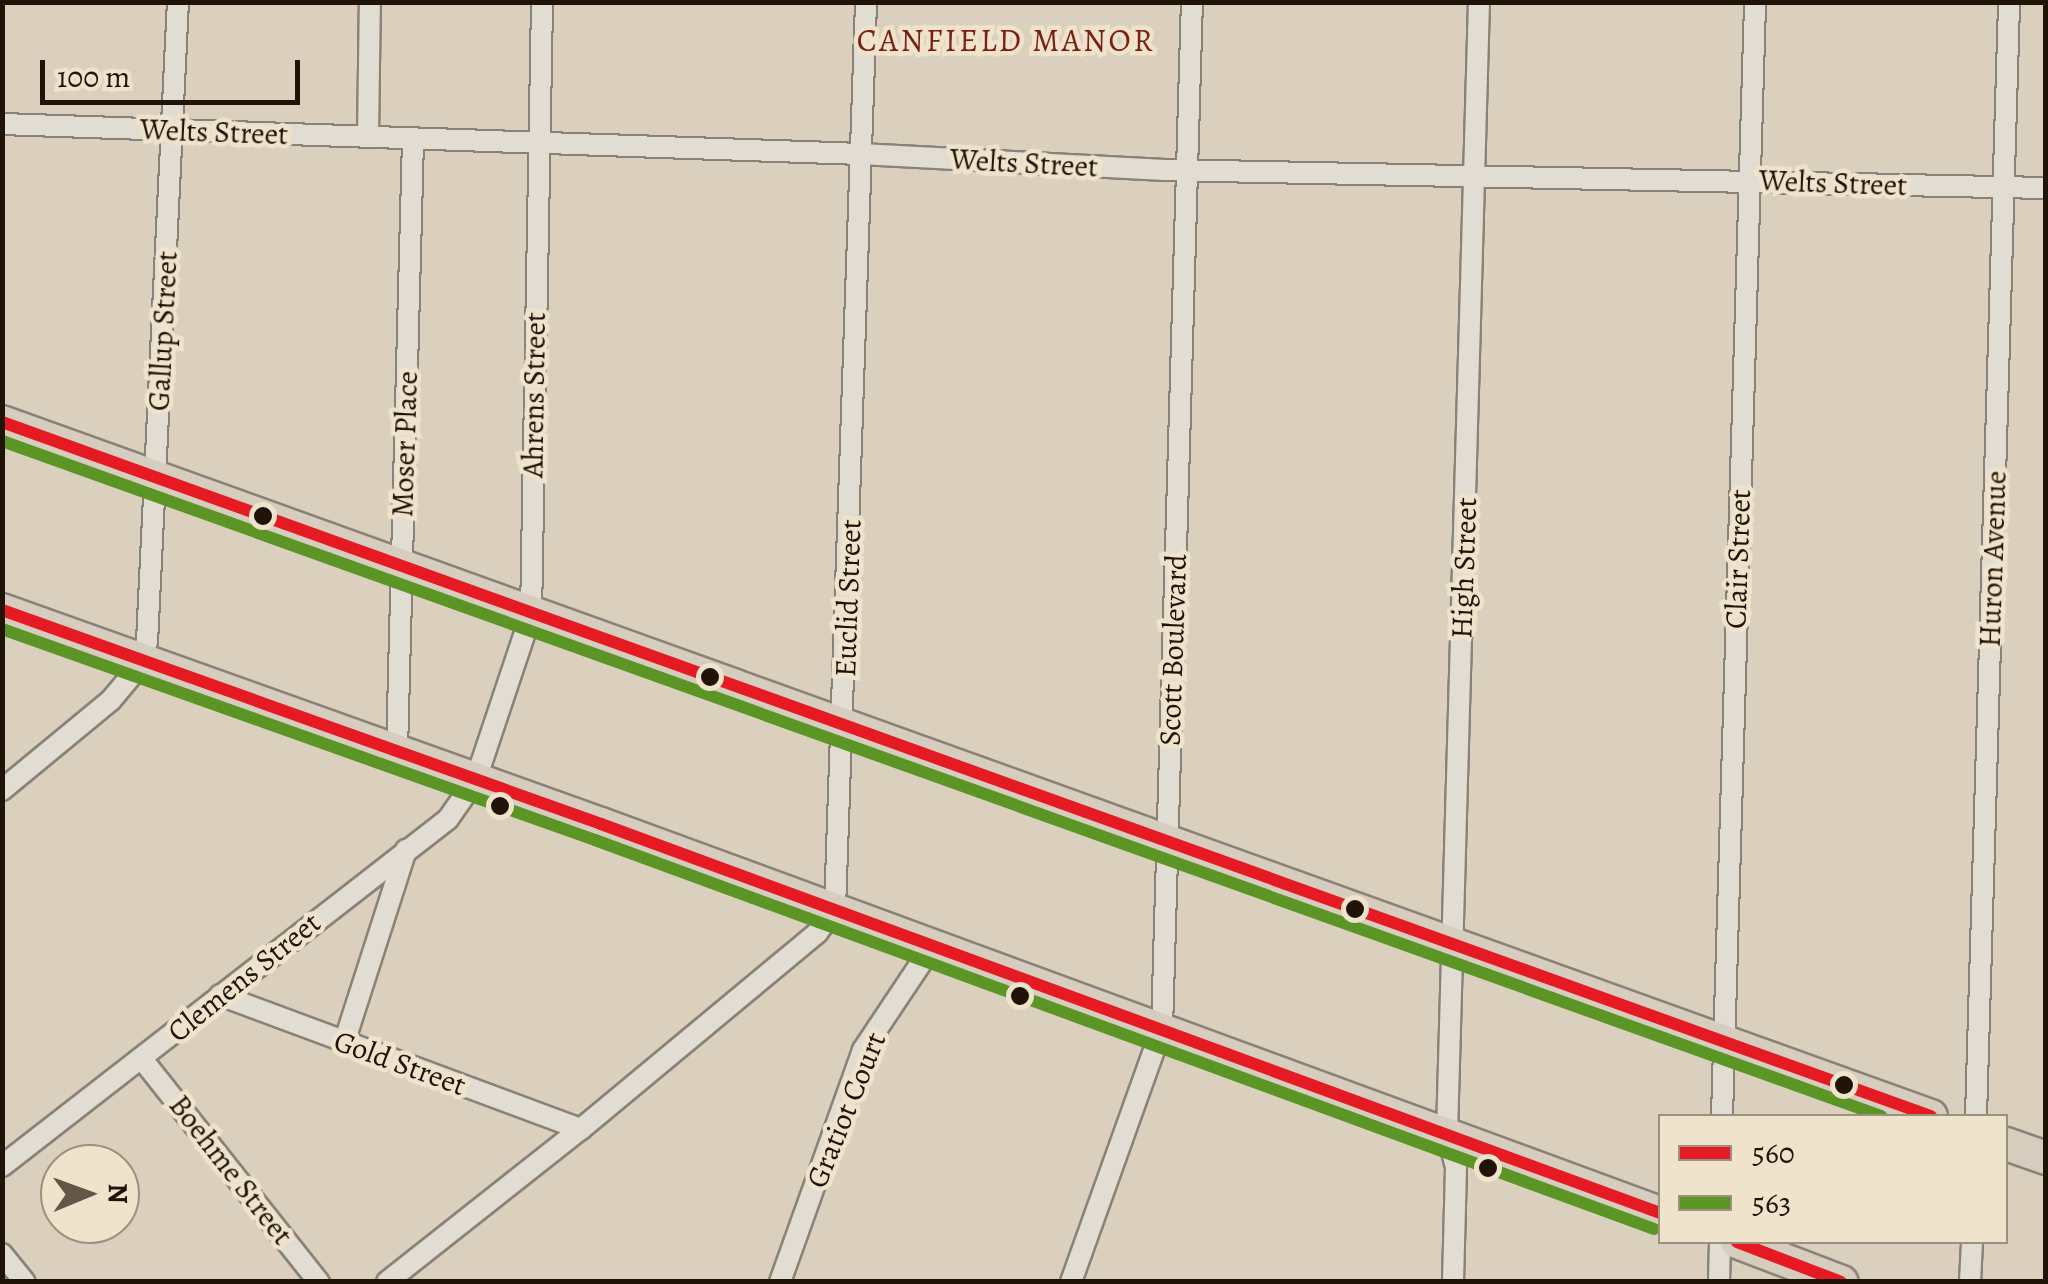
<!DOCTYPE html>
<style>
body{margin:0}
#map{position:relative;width:2048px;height:1284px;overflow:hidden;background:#dad0bd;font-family:Alegreya,serif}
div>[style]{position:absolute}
.roads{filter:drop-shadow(2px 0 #8a8277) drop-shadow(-2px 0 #8a8277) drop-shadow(0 2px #8a8277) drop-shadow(0 -2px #8a8277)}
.street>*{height:20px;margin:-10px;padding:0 10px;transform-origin:10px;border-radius:10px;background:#e2ddd3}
.primary>*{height:32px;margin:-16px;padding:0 16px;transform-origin:16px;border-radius:16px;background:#d7cdbf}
.bus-1>*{height:12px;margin:-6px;padding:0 6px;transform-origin:6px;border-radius:6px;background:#e51a23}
.bus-2>*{height:12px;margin:-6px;padding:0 6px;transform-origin:6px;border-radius:6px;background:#5a9525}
.dots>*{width:28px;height:28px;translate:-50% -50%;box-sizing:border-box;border:5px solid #efe3cc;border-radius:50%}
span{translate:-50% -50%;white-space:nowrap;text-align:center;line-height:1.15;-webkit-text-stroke:9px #efe3cc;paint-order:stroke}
.street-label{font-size:30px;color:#201409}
.neighbourhood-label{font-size:32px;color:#7a1f14;letter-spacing:2.5px}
.frame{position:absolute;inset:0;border:5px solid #201409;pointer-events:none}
.legend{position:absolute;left:1658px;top:1114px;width:350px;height:130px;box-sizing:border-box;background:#efe3cc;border:2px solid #9c907e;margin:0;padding:12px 18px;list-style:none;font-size:30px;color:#201409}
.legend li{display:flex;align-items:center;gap:20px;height:50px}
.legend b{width:50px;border:2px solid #9c907e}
.north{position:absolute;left:40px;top:1144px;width:100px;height:100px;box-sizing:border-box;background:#efe3cc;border:2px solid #9c907e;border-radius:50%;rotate:89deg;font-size:28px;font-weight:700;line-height:40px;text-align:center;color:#201409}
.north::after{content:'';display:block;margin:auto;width:35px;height:45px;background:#615648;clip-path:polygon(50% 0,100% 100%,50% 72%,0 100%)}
.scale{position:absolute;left:40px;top:60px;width:260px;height:45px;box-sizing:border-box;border:5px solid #201409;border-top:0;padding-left:12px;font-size:30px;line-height:35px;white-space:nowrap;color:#201409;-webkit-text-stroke:8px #efe3cc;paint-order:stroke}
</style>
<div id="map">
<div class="roads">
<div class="street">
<div style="left:2px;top:124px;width:860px;rotate:2deg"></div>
<div style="left:861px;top:154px;width:304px;rotate:3deg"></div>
<div style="left:1165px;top:170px;width:881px;rotate:1.17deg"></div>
<div style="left:368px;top:137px;width:135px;rotate:-89.2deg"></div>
<div style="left:397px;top:750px;width:611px;rotate:-88.5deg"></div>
<div style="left:2px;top:790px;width:141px;rotate:-39.5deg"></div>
<div style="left:111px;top:700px;width:39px;rotate:-50deg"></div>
<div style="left:136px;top:670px;width:30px;rotate:-69deg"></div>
<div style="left:147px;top:642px;width:641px;rotate:-87.23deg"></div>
<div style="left:220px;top:995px;width:385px;rotate:20.4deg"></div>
<div style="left:344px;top:1043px;width:203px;rotate:-72.2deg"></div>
<div style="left:142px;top:1059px;width:285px;rotate:51.6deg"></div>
<div style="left:1722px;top:1116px;width:1114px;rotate:-88.3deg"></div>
<div style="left:1976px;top:1116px;width:1114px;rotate:-88.3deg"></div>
<div style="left:2px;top:1166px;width:565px;rotate:-37.88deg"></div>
<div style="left:448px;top:819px;width:49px;rotate:-55deg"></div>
<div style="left:476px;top:779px;width:173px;rotate:-71.5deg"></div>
<div style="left:531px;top:615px;width:613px;rotate:-88.97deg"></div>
<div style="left:2px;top:1254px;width:36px;rotate:51deg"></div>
<div style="left:387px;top:1282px;width:247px;rotate:-38.3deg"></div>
<div style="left:581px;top:1129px;width:307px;rotate:-39.7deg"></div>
<div style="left:817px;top:933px;width:30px;rotate:-53deg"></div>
<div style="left:835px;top:909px;width:908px;rotate:-88.04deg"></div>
<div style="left:780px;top:1282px;width:246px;rotate:-70.3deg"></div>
<div style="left:863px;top:1050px;width:123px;rotate:-56.3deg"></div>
<div style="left:1071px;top:1282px;width:270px;rotate:-70.3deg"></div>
<div style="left:1162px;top:1028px;width:1026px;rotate:-88.33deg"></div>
<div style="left:1453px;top:1282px;width:115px;rotate:-88.5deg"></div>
<div style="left:1456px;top:1167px;width:35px;rotate:-105deg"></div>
<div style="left:1447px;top:1133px;width:1131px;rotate:-88.38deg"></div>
<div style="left:1719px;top:1282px;width:40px;rotate:-88.6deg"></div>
<div style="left:1970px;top:1282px;width:40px;rotate:-87.1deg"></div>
</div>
<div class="primary">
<div style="left:2px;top:422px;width:2050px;rotate:19.79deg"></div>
<div style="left:2px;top:610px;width:636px;rotate:19.66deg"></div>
<div style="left:601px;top:824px;width:1128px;rotate:20.17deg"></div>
<div style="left:2006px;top:1144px;width:42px;rotate:19.3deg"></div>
<div style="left:1737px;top:1242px;width:112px;rotate:20.9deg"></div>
</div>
</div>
<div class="bus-1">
<div style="left:2px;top:422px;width:2050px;rotate:19.79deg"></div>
<div style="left:2px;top:610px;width:636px;rotate:19.66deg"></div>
<div style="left:601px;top:824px;width:1128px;rotate:20.17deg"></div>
<div style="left:1737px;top:1242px;width:111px;rotate:21deg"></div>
</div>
<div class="bus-2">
<div style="left:2px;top:441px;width:1997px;rotate:19.76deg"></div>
<div style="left:2px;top:629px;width:629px;rotate:19.59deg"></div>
<div style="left:595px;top:840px;width:1128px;rotate:20.17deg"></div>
</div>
<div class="dots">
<div style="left:263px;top:516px;background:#201409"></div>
<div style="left:710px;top:677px;background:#201409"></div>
<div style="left:500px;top:806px;background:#201409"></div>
<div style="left:1355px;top:909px;background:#201409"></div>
<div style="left:1020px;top:996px;background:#201409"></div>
<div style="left:1844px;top:1085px;background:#201409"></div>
<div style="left:1488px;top:1168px;background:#201409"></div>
</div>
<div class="street-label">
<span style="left:214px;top:132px;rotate:2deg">Welts Street</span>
<span style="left:1024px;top:163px;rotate:3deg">Welts Street</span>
<span style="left:1833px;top:183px;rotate:2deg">Welts Street</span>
<span style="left:163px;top:331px;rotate:-87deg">Gallup Street</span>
<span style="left:534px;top:395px;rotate:-89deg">Ahrens Street</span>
<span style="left:405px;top:444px;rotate:-88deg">Moser Place</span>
<span style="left:1738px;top:559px;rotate:-88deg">Clair Street</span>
<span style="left:1993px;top:559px;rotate:-88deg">Huron Avenue</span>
<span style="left:1464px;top:568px;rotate:-88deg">High Street</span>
<span style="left:848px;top:598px;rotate:-88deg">Euclid Street</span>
<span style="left:1173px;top:650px;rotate:-88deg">Scott Boulevard</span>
<span style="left:244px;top:977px;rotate:-39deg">Clemens Street</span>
<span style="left:400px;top:1063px;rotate:20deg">Gold Street</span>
<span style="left:846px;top:1110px;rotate:-68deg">Gratiot Court</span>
<span style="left:231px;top:1170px;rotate:52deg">Boehme Street</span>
</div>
<div class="neighbourhood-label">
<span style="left:1006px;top:40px">CANFIELD MANOR</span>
</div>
<div class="frame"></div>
<ul class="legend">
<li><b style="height:12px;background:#e51a23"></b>560</li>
<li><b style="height:12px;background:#5a9525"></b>563</li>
</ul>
<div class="north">N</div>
<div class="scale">100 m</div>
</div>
